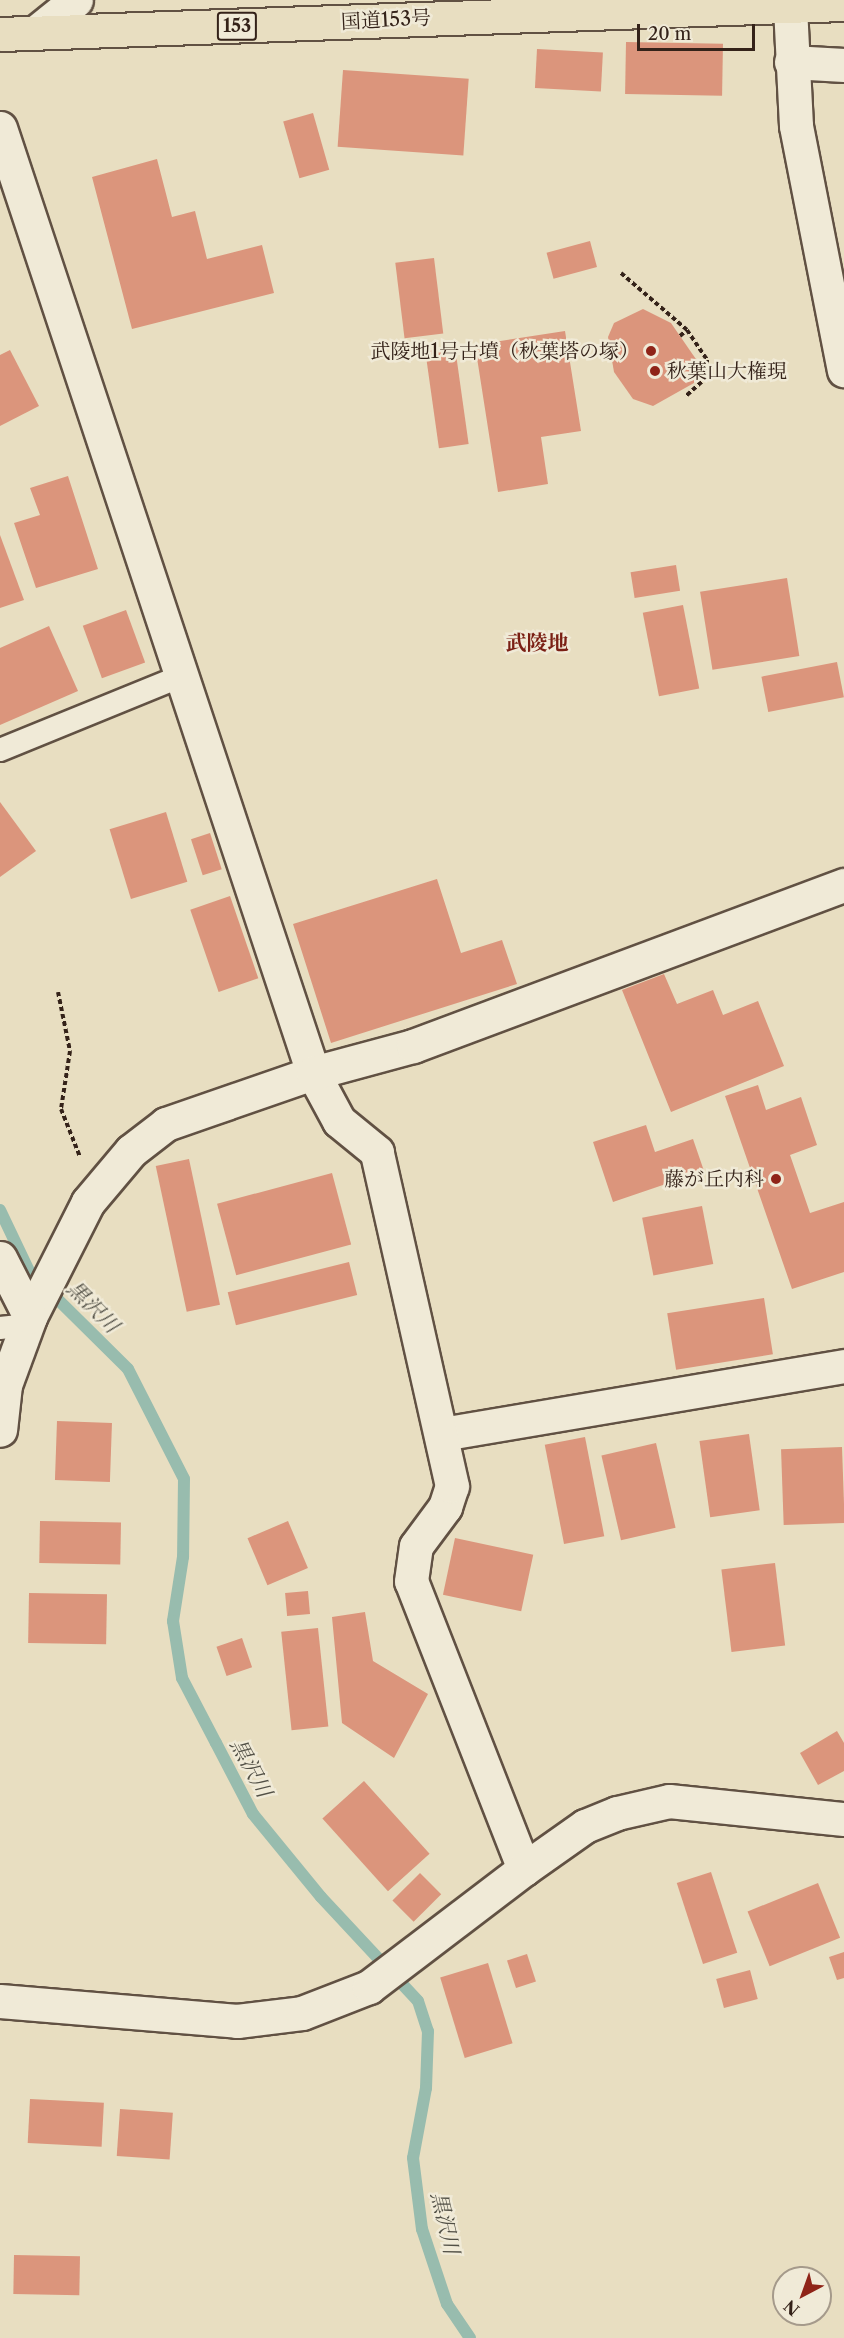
<!DOCTYPE html>
<meta charset="utf-8">
<style>
body{margin:0}
#map{position:relative;width:844px;height:2338px;overflow:hidden;background:#e8dec1;font-family:"Libre Caslon Text","Noto Serif JP",serif}
div>[style]{position:absolute}
.stream>*{height:12px;margin:-6px;padding:0 6px;transform-origin:6px;border-radius:6px;background:#98bcae}
.building>*{inset:0;background:#db957c;transform-origin:0 0}
.path>*{height:4px;margin-top:-2px;transform-origin:0;background:repeating-linear-gradient(90deg,#342219 0 4.5px,transparent 0 7.5px)}
.roads{filter:drop-shadow(2px 0 #615143) drop-shadow(-2px 0 #615143) drop-shadow(0 2px #615143) drop-shadow(0 -2px #615143)}
.lane>*{height:22px;margin:-11px;padding:0 11px;transform-origin:11px;border-radius:11px;background:#f0ead7}
.street>*{height:33px;margin:-16.5px;padding:0 16.5px;transform-origin:16.5px;border-radius:16.5px;background:#f0ead7}
.secondary>*{height:33px;margin:-16.5px;padding:0 16.5px;transform-origin:16.5px;border-radius:16.5px;background:#f0ead7}
.highway>*{height:33px;margin:-16.5px;padding:0 16.5px;transform-origin:16.5px;border-radius:16.5px;background:#e8dec1}
.dots>*{width:16px;height:16px;translate:-50% -50%;box-sizing:border-box;border:3px solid #f0ead7;border-radius:50%}
span{translate:-50% -50%;white-space:nowrap;text-align:center;line-height:1.15;-webkit-text-stroke:5px #f0ead7;paint-order:stroke}
.shield-label span{padding:2px 4px;background:#f0ead7;border:2px solid;border-radius:4px;-webkit-text-stroke-width:0}
.shield-label{font-size:18px;color:#342219;font-weight:700}
.street-label{font-size:20px;color:#342219}
.poi-label{font-size:20px;color:#342219}
.right{translate:-100% -50%;text-align:right}
.left{translate:0 -50%;text-align:left}
.neighbourhood-label{font-size:21px;color:#7a1f14;font-weight:700}
.water-label{font-size:21px;color:#525046;font-style:italic}
.north{position:absolute;left:772px;top:2266px;width:60px;height:60px;box-sizing:border-box;background:#f0ead7;border:2px solid #a59a8b;border-radius:50%;rotate:221deg;font-size:16px;font-weight:700;line-height:24px;text-align:center;color:#342219}
.north::after{content:'';display:block;margin:auto;width:21px;height:27px;background:#8f2418;clip-path:polygon(50% 0,100% 100%,50% 72%,0 100%)}
.scale{position:absolute;left:637px;top:24px;width:118px;height:27px;box-sizing:border-box;border:3px solid #342219;border-top:0;padding-left:8px;font-size:18px;line-height:21px;white-space:nowrap;color:#342219;-webkit-text-stroke:4px #f0ead7;paint-order:stroke}
</style>
<div id="map">
<div class="stream">
<div style="left:0;top:1210px;width:68px;rotate:64.6deg"></div>
<div style="left:29px;top:1271px;width:139px;rotate:44.7deg"></div>
<div style="left:128px;top:1369px;width:123px;rotate:63deg"></div>
<div style="left:184px;top:1479px;width:78px;rotate:90.7deg"></div>
<div style="left:183px;top:1557px;width:65px;rotate:98.9deg"></div>
<div style="left:173px;top:1621px;width:58px;rotate:81deg"></div>
<div style="left:182px;top:1678px;width:73px;rotate:62.4deg"></div>
<div style="left:216px;top:1743px;width:80px;rotate:62.5deg"></div>
<div style="left:253px;top:1814px;width:107px;rotate:50.7deg"></div>
<div style="left:321px;top:1897px;width:142px;rotate:47deg"></div>
<div style="left:418px;top:2001px;width:32px;rotate:72deg"></div>
<div style="left:428px;top:2031px;width:57px;rotate:92deg"></div>
<div style="left:426px;top:2088px;width:71px;rotate:100.5deg"></div>
<div style="left:413px;top:2158px;width:72px;rotate:82.8deg"></div>
<div style="left:422px;top:2229px;width:79px;rotate:71.6deg"></div>
<div style="left:447px;top:2304px;width:41px;rotate:55.9deg"></div>
</div>
<div class="building">
<div style="left:626px;top:42px;width:97px;height:52px;rotate:1deg"></div>
<div style="left:537px;top:49px;width:66px;height:39px;rotate:3deg"></div>
<div style="left:343px;top:70px;width:126px;height:77px;rotate:4deg"></div>
<div style="left:313px;top:113px;width:59px;height:31px;rotate:74deg"></div>
<div style="clip-path:polygon(157px 159px,172px 217px,195px 211px,207px 259px,262px 245px,274px 293px,132px 329px,92px 177px)"></div>
<div style="left:590px;top:241px;width:27px;height:45px;rotate:75deg"></div>
<div style="left:434px;top:258px;width:76px;height:39px;rotate:83deg"></div>
<div style="clip-path:polygon(643px 309px,671px 323px,700px 365px,694px 383px,653px 406px,633px 399px,614px 372px,608px 337px,614px 323px)"></div>
<div style="clip-path:polygon(565px 331px,581px 431px,541px 437px,548px 484px,498px 492px,475px 345px)"></div>
<div style="left:455px;top:347px;width:98px;height:30px;rotate:82deg"></div>
<div style="clip-path:polygon(10px 350px,39px 406px,0 426px,0 355px)"></div>
<div style="clip-path:polygon(68px 476px,98px 569px,36px 588px,14px 523px,40px 515px,30px 488px)"></div>
<div style="clip-path:polygon(0 535px,24px 600px,0 608px)"></div>
<div style="left:676px;top:565px;width:26px;height:46px;rotate:81deg"></div>
<div style="left:787px;top:578px;width:79px;height:88px;rotate:81deg"></div>
<div style="left:683px;top:605px;width:85px;height:41px;rotate:79deg"></div>
<div style="left:126px;top:610px;width:56px;height:46px;rotate:70deg"></div>
<div style="clip-path:polygon(49px 626px,78px 691px,0 725px,0 648px)"></div>
<div style="left:837px;top:662px;width:36px;height:77px;rotate:79deg"></div>
<div style="clip-path:polygon(0 802px,36px 851px,0 877px)"></div>
<div style="left:166px;top:812px;width:73px;height:59px;rotate:73deg"></div>
<div style="left:210px;top:833px;width:38px;height:20px;rotate:72deg"></div>
<div style="clip-path:polygon(437px 879px,461px 953px,502px 940px,517px 984px,331px 1043px,293px 924px)"></div>
<div style="left:230px;top:896px;width:87px;height:42px;rotate:71deg"></div>
<div style="clip-path:polygon(664px 974px,677px 1004px,713px 990px,723px 1015px,758px 1001px,784px 1066px,671px 1112px,622px 990px)"></div>
<div style="clip-path:polygon(758px 1085px,766px 1110px,801px 1097px,817px 1145px,790px 1155px,810px 1213px,844px 1202px,844px 1272px,792px 1289px,725px 1096px)"></div>
<div style="clip-path:polygon(646px 1125px,655px 1152px,693px 1139px,704px 1171px,613px 1202px,593px 1142px)"></div>
<div style="left:189px;top:1159px;width:149px;height:34px;rotate:78deg"></div>
<div style="left:332px;top:1173px;width:74px;height:119px;rotate:75deg"></div>
<div style="left:702px;top:1206px;width:59px;height:61px;rotate:79deg"></div>
<div style="left:349px;top:1262px;width:34px;height:125px;rotate:76deg"></div>
<div style="left:764px;top:1298px;width:57px;height:98px;rotate:81deg"></div>
<div style="left:57px;top:1421px;width:55px;height:59px;rotate:2deg"></div>
<div style="left:749px;top:1434px;width:77px;height:50px;rotate:82deg"></div>
<div style="left:585px;top:1437px;width:101px;height:41px;rotate:79deg"></div>
<div style="left:656px;top:1443px;width:87px;height:56px;rotate:77deg"></div>
<div style="left:842px;top:1447px;width:76px;height:61px;rotate:88deg"></div>
<div style="left:40px;top:1521px;width:81px;height:42px;rotate:1deg"></div>
<div style="left:288px;top:1521px;width:51px;height:44px;rotate:67deg"></div>
<div style="left:455px;top:1538px;width:80px;height:58px;rotate:12deg"></div>
<div style="left:775px;top:1563px;width:83px;height:54px;rotate:83deg"></div>
<div style="left:308px;top:1591px;width:23px;height:23px;rotate:85deg"></div>
<div style="left:29px;top:1593px;width:78px;height:50px;rotate:1deg"></div>
<div style="clip-path:polygon(365px 1612px,373px 1661px,428px 1694px,394px 1758px,342px 1723px,332px 1617px)"></div>
<div style="left:318px;top:1628px;width:99px;height:37px;rotate:84deg"></div>
<div style="left:242px;top:1638px;width:31px;height:27px;rotate:71deg"></div>
<div style="clip-path:polygon(837px 1731px,844px 1743px,844px 1771px,818px 1785px,800px 1753px)"></div>
<div style="left:364px;top:1781px;width:98px;height:56px;rotate:48deg"></div>
<div style="left:711px;top:1872px;width:85px;height:36px;rotate:72deg"></div>
<div style="left:420px;top:1873px;width:30px;height:39px;rotate:45deg"></div>
<div style="left:818px;top:1883px;width:59px;height:76px;rotate:68deg"></div>
<div style="clip-path:polygon(844px 1952px,844px 1978px,837px 1980px,829px 1957px)"></div>
<div style="left:527px;top:1954px;width:29px;height:21px;rotate:72deg"></div>
<div style="left:488px;top:1963px;width:84px;height:50px;rotate:73deg"></div>
<div style="left:750px;top:1970px;width:30px;height:35px;rotate:75deg"></div>
<div style="left:30px;top:2099px;width:74px;height:44px;rotate:3deg"></div>
<div style="left:120px;top:2109px;width:53px;height:47px;rotate:4deg"></div>
<div style="left:14px;top:2255px;width:66px;height:39px;rotate:1deg"></div>
</div>
<div class="path">
<div style="left:621px;top:273px;width:87px;rotate:40.8deg"></div>
<div style="left:687px;top:330px;width:36px;rotate:56deg"></div>
<div style="left:707px;top:360px;width:17px;rotate:90deg"></div>
<div style="left:707px;top:377px;width:28px;rotate:138deg"></div>
<div style="left:680px;top:336px;width:9px;rotate:-41deg"></div>
<div style="left:58px;top:992px;width:60px;rotate:78.5deg"></div>
<div style="left:70px;top:1051px;width:59px;rotate:98.8deg"></div>
<div style="left:61px;top:1109px;width:52px;rotate:68.4deg"></div>
</div>
<div class="roads">
<div class="lane">
<div style="left:0;top:750px;width:193px;rotate:-22.2deg"></div>
<div style="left:0;top:1328px;width:27px;rotate:-6deg"></div>
</div>
<div class="street">
<div style="left:36px;top:32px;width:51px;rotate:-38.7deg"></div>
<div style="left:791px;top:62px;width:53px;rotate:3.2deg"></div>
<div style="left:0;top:128px;width:995px;rotate:71.67deg"></div>
<div style="left:313px;top:1073px;width:156px;rotate:160.9deg"></div>
<div style="left:166px;top:1124px;width:44px;rotate:142.4deg"></div>
<div style="left:131px;top:1151px;width:67px;rotate:130.1deg"></div>
<div style="left:88px;top:1202px;width:129px;rotate:116.8deg"></div>
<div style="left:30px;top:1317px;width:72px;rotate:110.2deg"></div>
<div style="left:5px;top:1385px;width:45px;rotate:96.3deg"></div>
<div style="left:0;top:1258px;width:66px;rotate:63deg"></div>
<div style="left:442px;top:1434px;width:408px;rotate:-9.6deg"></div>
<div style="left:524px;top:1869px;width:309px;rotate:-111.4deg"></div>
<div style="left:411px;top:1581px;width:35px;rotate:-82deg"></div>
<div style="left:416px;top:1546px;width:49px;rotate:-53.4deg"></div>
<div style="left:445px;top:1507px;width:22px;rotate:-72deg"></div>
<div style="left:452px;top:1486px;width:342px;rotate:-102.7deg"></div>
<div style="left:377px;top:1152px;width:49px;rotate:-140.8deg"></div>
<div style="left:339px;top:1121px;width:55px;rotate:-118.4deg"></div>
<div style="left:313px;top:1073px;width:104px;rotate:-15.1deg"></div>
<div style="left:413px;top:1046px;width:460px;rotate:-20.5deg"></div>
</div>
<div class="secondary">
<div style="left:790px;top:7px;width:119px;rotate:87.1deg"></div>
<div style="left:796px;top:126px;width:249px;rotate:78.9deg"></div>
<div style="left:0;top:2001px;width:238px;rotate:4.8deg"></div>
<div style="left:237px;top:2021px;width:65px;rotate:-7deg"></div>
<div style="left:302px;top:2013px;width:72px;rotate:-21.2deg"></div>
<div style="left:369px;top:1987px;width:195px;rotate:-37.3deg"></div>
<div style="left:524px;top:1869px;width:75px;rotate:-35.2deg"></div>
<div style="left:585px;top:1826px;width:35px;rotate:-22deg"></div>
<div style="left:617px;top:1813px;width:53px;rotate:-13deg"></div>
<div style="left:669px;top:1801px;width:176px;rotate:5.9deg"></div>
</div>
<div class="highway">
<div style="left:0;top:34px;width:845px;rotate:-2.04deg"></div>
</div>
</div>
<div class="dots">
<div style="left:651px;top:351px;background:#8f2418"></div>
<div style="left:655px;top:371px;background:#8f2418"></div>
<div style="left:776px;top:1179px;background:#8f2418"></div>
</div>
<div class="shield-label">
<span style="left:237px;top:26px">153</span>
</div>
<div class="street-label">
<span style="left:386px;top:20px;rotate:-3deg">国道153号</span>
</div>
<div class="poi-label">
<span class="right" style="left:639px;top:351px">武陵地1号古墳（秋葉塔の塚）</span>
<span class="left" style="left:667px;top:371px">秋葉山大権現</span>
<span class="right" style="left:764px;top:1179px">藤が丘内科</span>
</div>
<div class="neighbourhood-label">
<span style="left:537px;top:643px">武陵地</span>
</div>
<div class="water-label">
<span style="left:93px;top:1307px;rotate:45deg">黒沢川</span>
<span style="left:251px;top:1768px;rotate:62deg">黒沢川</span>
<span style="left:445px;top:2223px;rotate:77deg">黒沢川</span>
</div>
<div class="north">N</div>
<div class="scale">20 m</div>
</div>
